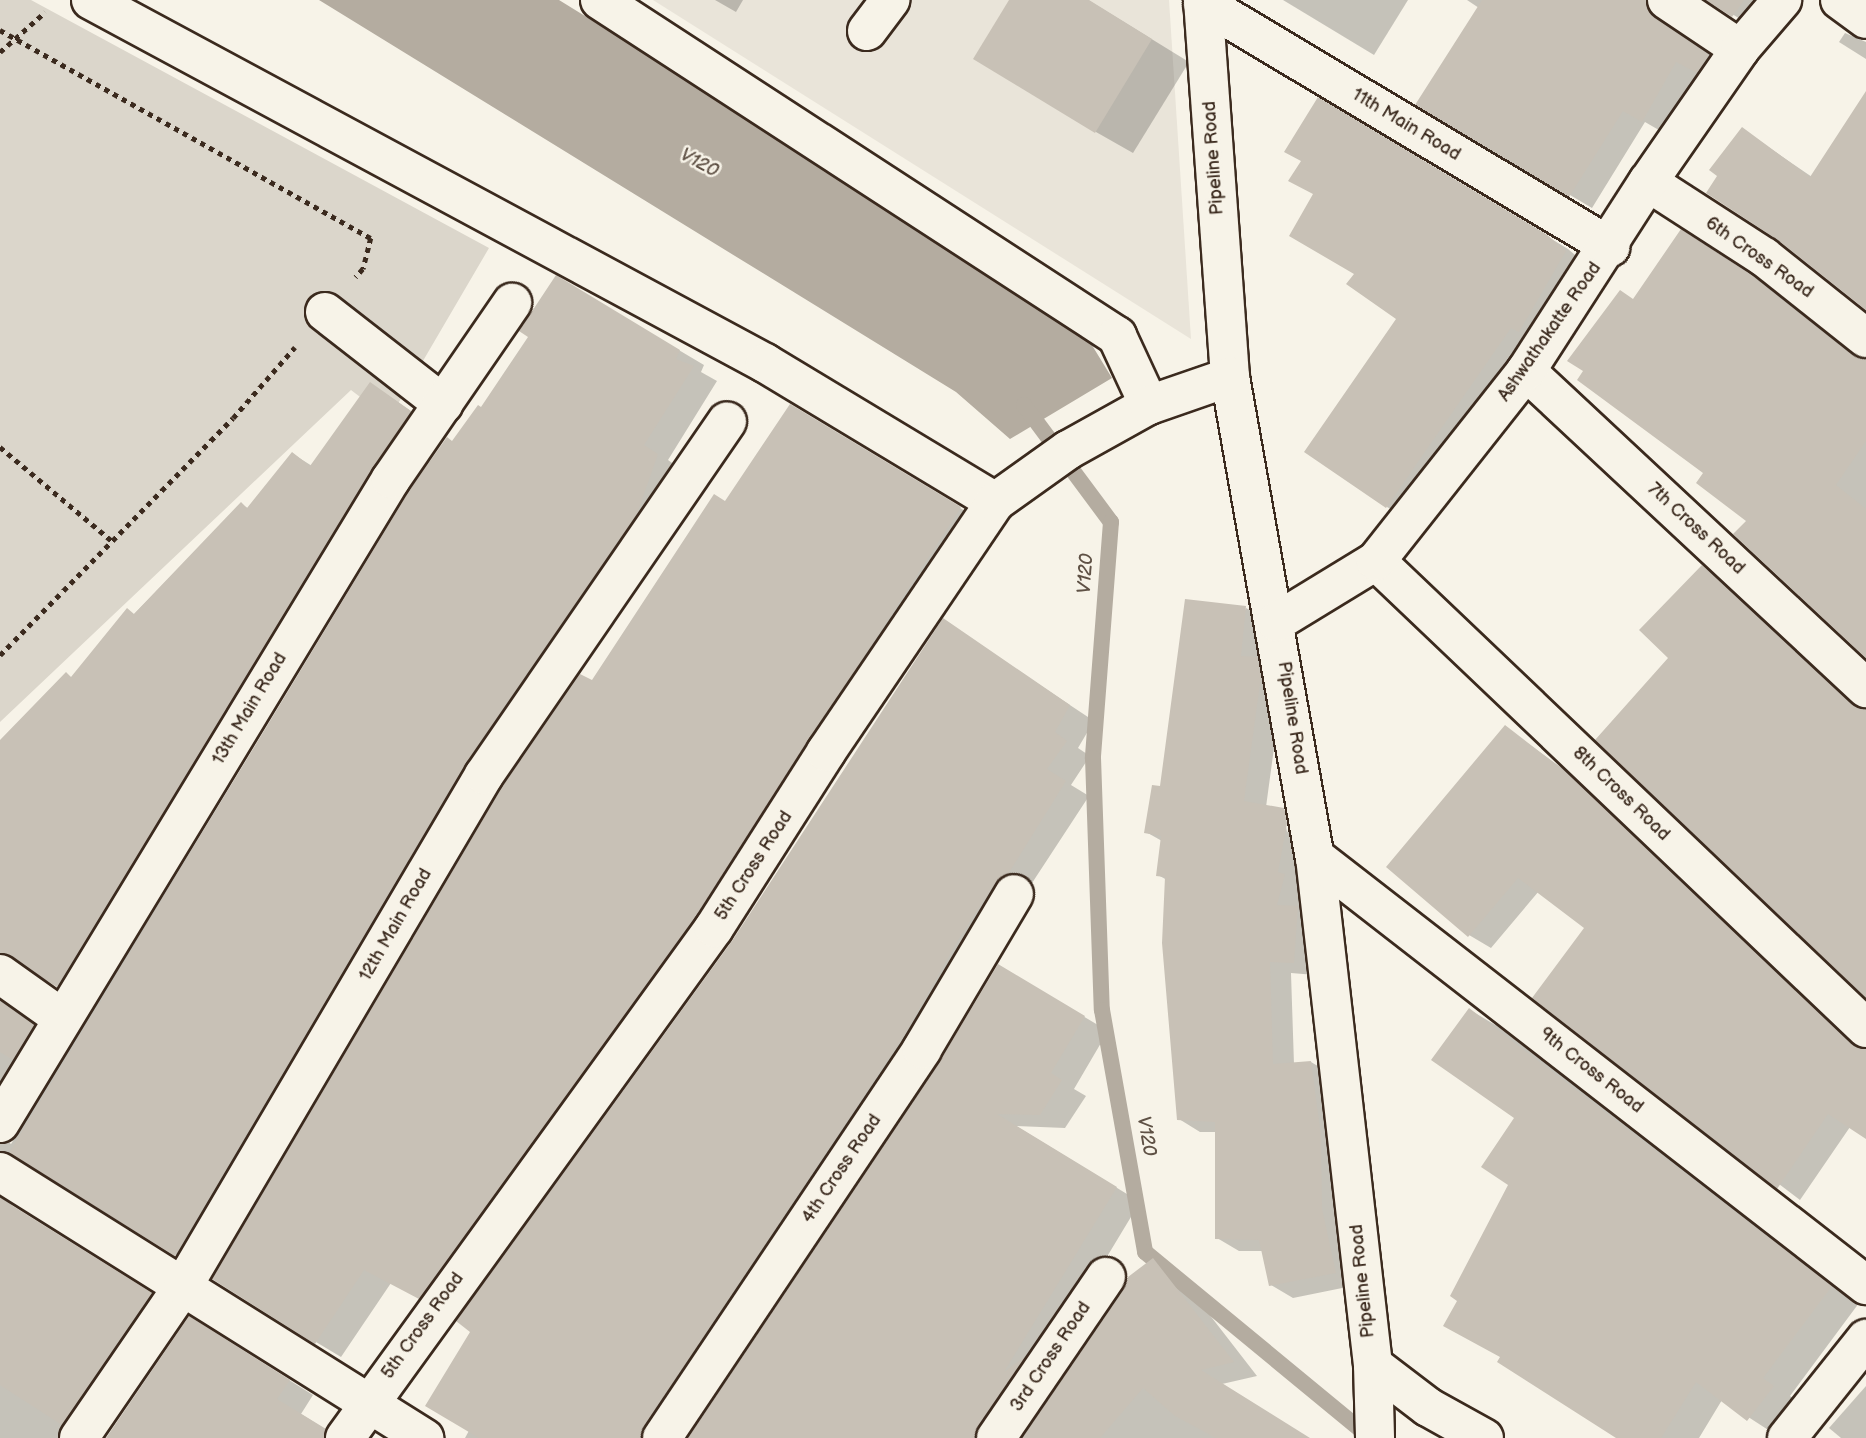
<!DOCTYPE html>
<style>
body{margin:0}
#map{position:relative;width:1866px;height:1438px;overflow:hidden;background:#f7f3e8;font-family:"Balsamiq Sans",sans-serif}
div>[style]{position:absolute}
.built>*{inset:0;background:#e9e4d9}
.green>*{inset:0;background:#dbd6cb}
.water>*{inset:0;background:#b4aca0}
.shadow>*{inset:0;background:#0003}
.stream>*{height:16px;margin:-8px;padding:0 8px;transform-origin:8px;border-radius:8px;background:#b4aca0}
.building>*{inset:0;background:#c8c1b6}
.path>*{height:4.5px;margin-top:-2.25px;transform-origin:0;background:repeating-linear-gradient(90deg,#3b2a1e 0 5px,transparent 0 10px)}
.roads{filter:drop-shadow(2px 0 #3b2a1e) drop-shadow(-2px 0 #3b2a1e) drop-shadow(0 2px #3b2a1e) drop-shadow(0 -2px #3b2a1e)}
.minor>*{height:38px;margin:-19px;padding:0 19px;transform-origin:19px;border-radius:19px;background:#f7f3e8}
span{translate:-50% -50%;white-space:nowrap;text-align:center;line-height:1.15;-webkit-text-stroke:5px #f7f3e8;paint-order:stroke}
.street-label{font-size:18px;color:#3b2a1e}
.water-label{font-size:19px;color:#5f5145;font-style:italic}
</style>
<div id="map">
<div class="built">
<div style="clip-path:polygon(653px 0,1169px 0,1191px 339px)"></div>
</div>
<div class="green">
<div style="clip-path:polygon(0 0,31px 0,489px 248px,389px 419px,351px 390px,0 722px)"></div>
</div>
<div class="water">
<div style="clip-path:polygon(319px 0,559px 0,1076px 319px,1112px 378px,1010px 439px,956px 392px)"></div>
</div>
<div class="shadow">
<div style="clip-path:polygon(715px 0,743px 0,736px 12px)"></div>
<div style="clip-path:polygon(1011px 0,1088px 0,1189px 62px,1133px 153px,1096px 132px)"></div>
<div style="clip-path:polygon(1283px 0,1408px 0,1374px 55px)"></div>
<div style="clip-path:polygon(1467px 0,1672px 0,1669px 25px,1730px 69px,1720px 84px,1699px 73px,1664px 133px,1645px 122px,1592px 208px,1570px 195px,1479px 8px)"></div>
<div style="clip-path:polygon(1709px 0,1775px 0,1755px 28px)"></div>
<div style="clip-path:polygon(1845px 33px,1866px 42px,1866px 59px,1839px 42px)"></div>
<div style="clip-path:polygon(1866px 94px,1866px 308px,1742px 129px,1812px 177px)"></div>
<div style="clip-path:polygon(1340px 112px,1568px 249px,1587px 265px,1408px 519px,1387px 507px,1399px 318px,1315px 194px)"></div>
<div style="clip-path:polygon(1704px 244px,1774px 290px,1866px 361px,1866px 656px,1706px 473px,1635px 300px)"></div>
<div style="clip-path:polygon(581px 292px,704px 365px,701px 372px,717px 381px,668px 460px,682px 470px,489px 778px,200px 1269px,36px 1167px,16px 1166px,4px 1197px,13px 1207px,175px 1308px,86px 1438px,0 1438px,0 743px,66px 674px,72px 678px,241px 504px,249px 509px,293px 454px,312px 466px,371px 384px,434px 427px,82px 1000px,27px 966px,6px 976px,4px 998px,11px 1008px,57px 1040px,2px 1137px,11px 1144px,411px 492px)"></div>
<div style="clip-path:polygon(816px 421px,985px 523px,445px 1312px,391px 1283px,341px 1357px,316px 1342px,592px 682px,726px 503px)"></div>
<div style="clip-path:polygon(1703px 568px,1725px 580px,1866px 709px,1866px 995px,1671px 658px)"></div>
<div style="clip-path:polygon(evenodd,1246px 608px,1267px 620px,1282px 689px,1266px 807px,1284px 810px,1306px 823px,1306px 888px,1300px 909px,1319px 920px,1315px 975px,1291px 973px,1294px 1064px,1311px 1062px,1333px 1075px,1357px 1285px,1293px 1298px,1271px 1285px,1263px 1251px,1239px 1251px,1217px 1238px,1217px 1132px,1200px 1132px,1179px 1119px,1167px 880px,1158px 875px,1162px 841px,1146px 832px,1246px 608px,1284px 816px,1287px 816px,1290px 831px,1287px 832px,1284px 816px)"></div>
<div style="clip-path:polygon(943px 621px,1094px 721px,1078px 748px,1090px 756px,1071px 785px,1089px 796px,669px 1438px,465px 1438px,733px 942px)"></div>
<div style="clip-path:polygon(1505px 727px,1588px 787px,1866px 1050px,1866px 1137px,1850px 1127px,1800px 1200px,1534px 998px,1586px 928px,1539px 891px,1491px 948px,1469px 935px)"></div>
<div style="clip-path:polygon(999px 966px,1108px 1031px,1074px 1089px,1086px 1096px,1065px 1128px,1016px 1126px,1140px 1202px,1041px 1366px,1003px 1438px,690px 1438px,942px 1062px)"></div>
<div style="clip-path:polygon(1470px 1010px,1497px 1026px,1859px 1303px,1790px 1396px,1800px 1403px,1776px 1435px,1722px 1400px,1699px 1438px,1619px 1438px,1502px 1357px,1459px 1300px,1510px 1184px,1516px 1117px)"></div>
<div style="clip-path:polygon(1153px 1260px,1178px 1274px,1257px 1376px,1222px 1384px,1304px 1438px,1025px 1438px)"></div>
<div style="clip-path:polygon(214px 1333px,313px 1395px,301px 1414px,339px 1438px,108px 1438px)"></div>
<div style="clip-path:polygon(1866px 1386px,1866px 1438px,1841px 1438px,1829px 1428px)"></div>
</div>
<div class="stream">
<div style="left:1024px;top:405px;width:146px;rotate:53.4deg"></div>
<div style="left:1111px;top:522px;width:237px;rotate:94.4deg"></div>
<div style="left:1093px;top:758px;width:252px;rotate:88deg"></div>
<div style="left:1102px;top:1010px;width:246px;rotate:79.9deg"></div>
<div style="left:1145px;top:1252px;width:293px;rotate:39.5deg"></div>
</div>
<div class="building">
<div style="clip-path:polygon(1009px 0,1089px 0,1152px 39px,1095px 133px,973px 59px)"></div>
<div style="clip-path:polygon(1482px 0,1645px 0,1655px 18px,1709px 55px,1697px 73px,1676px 62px,1642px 122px,1623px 111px,1569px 197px,1415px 105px)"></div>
<div style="clip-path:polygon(1706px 0,1744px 0,1732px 17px)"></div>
<div style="clip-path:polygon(1866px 91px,1866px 310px,1778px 240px,1706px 193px,1717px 176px,1709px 170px,1742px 127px,1810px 177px)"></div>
<div style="clip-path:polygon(1318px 97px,1546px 234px,1566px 251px,1519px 332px,1511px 328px,1386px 508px,1304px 452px,1396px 319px,1346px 284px,1354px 274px,1289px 236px,1313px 194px,1288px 181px,1301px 161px,1284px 152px)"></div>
<div style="clip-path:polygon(1681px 229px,1751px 275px,1852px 355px,1866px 359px,1866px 441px,1836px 485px,1866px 509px,1866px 658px,1733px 534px,1746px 521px,1696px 483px,1703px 473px,1577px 380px,1583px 371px,1567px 361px,1620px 290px,1633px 299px)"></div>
<div style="clip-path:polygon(556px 275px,680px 350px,676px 359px,694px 366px,644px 445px,658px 454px,637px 514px,465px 764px,175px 1256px,9px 1153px,409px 491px,447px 437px,452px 441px,478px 405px,481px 407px,528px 337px,519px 331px)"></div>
<div style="clip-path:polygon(370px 382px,411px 411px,57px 987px,0 952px,0 740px,66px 672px,71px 677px,127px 608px,134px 614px,241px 502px,247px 508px,292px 452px,310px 466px)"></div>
<div style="clip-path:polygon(790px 404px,961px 507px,696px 916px,419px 1299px,364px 1270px,315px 1344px,212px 1279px,502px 787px,580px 674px,592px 680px,714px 494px,725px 501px)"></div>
<div style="clip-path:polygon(1702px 565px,1851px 704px,1866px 709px,1866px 998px,1595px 740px,1668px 658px,1639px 630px)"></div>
<div style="clip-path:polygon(1185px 599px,1246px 606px,1241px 656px,1257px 657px,1261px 676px,1244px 801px,1284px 808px,1287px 823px,1278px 872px,1285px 874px,1277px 905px,1298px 906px,1294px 963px,1270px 962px,1273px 1064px,1311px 1061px,1321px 1136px,1322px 1209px,1336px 1273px,1269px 1286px,1259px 1240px,1215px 1239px,1215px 1122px,1177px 1120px,1162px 943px,1165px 877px,1156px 876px,1161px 836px,1144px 833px,1152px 785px,1160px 786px)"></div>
<div style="clip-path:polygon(943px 618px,1070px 705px,1055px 732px,1067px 741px,1047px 769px,1066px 781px,1008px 874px,995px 883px,958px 940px,903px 1037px,644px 1426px,640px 1438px,479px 1438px,425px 1406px,470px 1332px,456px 1321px,732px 941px)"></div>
<div style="clip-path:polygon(1505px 725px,1566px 772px,1851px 1044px,1866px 1049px,1866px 1139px,1828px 1114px,1777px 1189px,1532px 998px,1584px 928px,1518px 878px,1468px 937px,1386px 867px)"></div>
<div style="clip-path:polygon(998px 964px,1085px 1016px,1051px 1073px,1062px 1080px,1040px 1115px,997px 1114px,1117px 1187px,1004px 1372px,1026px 1356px,978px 1426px,974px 1438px,688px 1438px,940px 1061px)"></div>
<div style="clip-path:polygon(0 1001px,34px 1025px,13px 1060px,0 1052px)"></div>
<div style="clip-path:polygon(1469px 1008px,1832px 1286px,1763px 1378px,1774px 1386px,1747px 1421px,1696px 1382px,1661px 1438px,1616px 1438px,1497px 1362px,1500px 1357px,1443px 1326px,1457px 1301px,1450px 1296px,1508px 1185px,1481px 1167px,1514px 1118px,1431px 1060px)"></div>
<div style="clip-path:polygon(0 1198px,152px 1293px,62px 1425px,0 1385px)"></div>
<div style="clip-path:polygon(1153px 1258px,1234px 1362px,1201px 1370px,1310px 1438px,1216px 1438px,1175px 1416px,1143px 1388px,1100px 1438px,1022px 1438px,1124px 1289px,1128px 1277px)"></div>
<div style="clip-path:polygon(189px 1316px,290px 1380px,277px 1399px,326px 1429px,324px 1438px,106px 1438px)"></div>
</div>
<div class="path">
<div style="left:0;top:30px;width:425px;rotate:29.3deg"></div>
<div style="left:371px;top:238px;width:32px;rotate:104deg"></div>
<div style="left:363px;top:269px;width:11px;rotate:131deg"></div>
<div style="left:0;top:52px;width:60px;rotate:-41.6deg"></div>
<div style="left:0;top:447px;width:146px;rotate:40deg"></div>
<div style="left:0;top:655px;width:332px;rotate:-45.5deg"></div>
<div style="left:233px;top:418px;width:94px;rotate:-48.9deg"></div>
</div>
<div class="roads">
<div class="minor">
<div style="left:91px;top:0;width:766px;rotate:28.31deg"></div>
<div style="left:765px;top:363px;width:269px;rotate:31.1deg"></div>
<div style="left:600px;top:0;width:617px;rotate:33.02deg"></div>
<div style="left:1117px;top:336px;width:76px;rotate:65.1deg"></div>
<div style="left:1203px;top:0;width:378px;rotate:85.9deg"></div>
<div style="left:1230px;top:377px;width:487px;rotate:80deg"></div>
<div style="left:1315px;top:857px;width:511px;rotate:83.49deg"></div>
<div style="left:1373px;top:1365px;width:73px;rotate:88.4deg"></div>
<div style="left:1667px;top:0;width:88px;rotate:33.9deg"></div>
<div style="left:1840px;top:0;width:32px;rotate:36deg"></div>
<div style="left:1203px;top:3px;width:475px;rotate:30.9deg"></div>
<div style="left:867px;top:31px;width:39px;rotate:-53deg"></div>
<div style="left:1648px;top:182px;width:138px;rotate:32.9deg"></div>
<div style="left:1764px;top:257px;width:130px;rotate:38.5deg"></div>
<div style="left:325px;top:312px;width:150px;rotate:37.9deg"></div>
<div style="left:1526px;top:371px;width:465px;rotate:43deg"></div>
<div style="left:1376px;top:561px;width:677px;rotate:43.62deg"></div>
<div style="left:1276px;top:622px;width:117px;rotate:-31.4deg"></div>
<div style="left:1376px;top:561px;width:242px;rotate:-51.7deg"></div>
<div style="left:1526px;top:371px;width:225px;rotate:-57.2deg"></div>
<div style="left:1648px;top:182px;width:162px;rotate:-55.3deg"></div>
<div style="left:1740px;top:49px;width:65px;rotate:-49.4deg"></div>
<div style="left:1315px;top:857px;width:698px;rotate:37.84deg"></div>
<div style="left:0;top:974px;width:76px;rotate:35.4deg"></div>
<div style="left:0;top:1123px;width:753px;rotate:-58.74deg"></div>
<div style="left:391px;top:479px;width:214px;rotate:-55.5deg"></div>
<div style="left:0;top:1172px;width:501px;rotate:32.1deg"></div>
<div style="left:1373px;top:1365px;width:69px;rotate:37.4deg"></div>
<div style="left:1428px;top:1407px;width:64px;rotate:29deg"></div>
<div style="left:79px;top:1438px;width:184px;rotate:-55.6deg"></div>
<div style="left:183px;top:1286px;width:593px;rotate:-59.5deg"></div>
<div style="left:484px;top:775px;width:429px;rotate:-55.5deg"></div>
<div style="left:345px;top:1438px;width:629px;rotate:-54.11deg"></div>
<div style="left:714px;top:928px;width:209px;rotate:-57.5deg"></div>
<div style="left:826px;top:752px;width:302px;rotate:-55.9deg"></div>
<div style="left:995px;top:502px;width:90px;rotate:-35.5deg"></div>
<div style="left:1068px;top:450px;width:93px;rotate:-29.1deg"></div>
<div style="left:1149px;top:405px;width:86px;rotate:-19.1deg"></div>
<div style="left:662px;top:1438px;width:468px;rotate:-56.2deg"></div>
<div style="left:922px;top:1049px;width:180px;rotate:-59.3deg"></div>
<div style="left:996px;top:1438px;width:195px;rotate:-55.7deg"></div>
<div style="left:1787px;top:1438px;width:127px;rotate:-51.4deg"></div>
</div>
</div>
<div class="street-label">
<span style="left:1406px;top:125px;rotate:31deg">11th Main Road</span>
<span style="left:1214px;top:158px;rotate:-94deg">Pipeline Road</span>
<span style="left:1759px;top:258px;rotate:35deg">6th Cross Road</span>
<span style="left:1550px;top:332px;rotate:-55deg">Ashwathakatte Road</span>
<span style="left:1696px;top:529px;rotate:43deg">7th Cross Road</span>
<span style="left:250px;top:709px;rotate:-59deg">13th Main Road</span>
<span style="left:1292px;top:718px;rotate:81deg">Pipeline Road</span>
<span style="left:1621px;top:794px;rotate:44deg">8th Cross Road</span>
<span style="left:754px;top:866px;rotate:-57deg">5th Cross Road</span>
<span style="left:396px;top:925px;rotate:-60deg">12th Main Road</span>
<span style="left:1591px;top:1071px;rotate:38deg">9th Cross Road</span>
<span style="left:842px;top:1169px;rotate:-56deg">4th Cross Road</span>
<span style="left:1363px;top:1281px;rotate:-96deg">Pipeline Road</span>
<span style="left:423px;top:1326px;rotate:-54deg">5th Cross Road</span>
<span style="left:1051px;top:1357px;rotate:-56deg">3rd Cross Road</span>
</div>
<div class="water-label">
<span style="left:699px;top:163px;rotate:28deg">V120</span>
<span style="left:1086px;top:574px;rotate:-86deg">V120</span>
<span style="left:1146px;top:1136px;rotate:80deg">V120</span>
</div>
</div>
